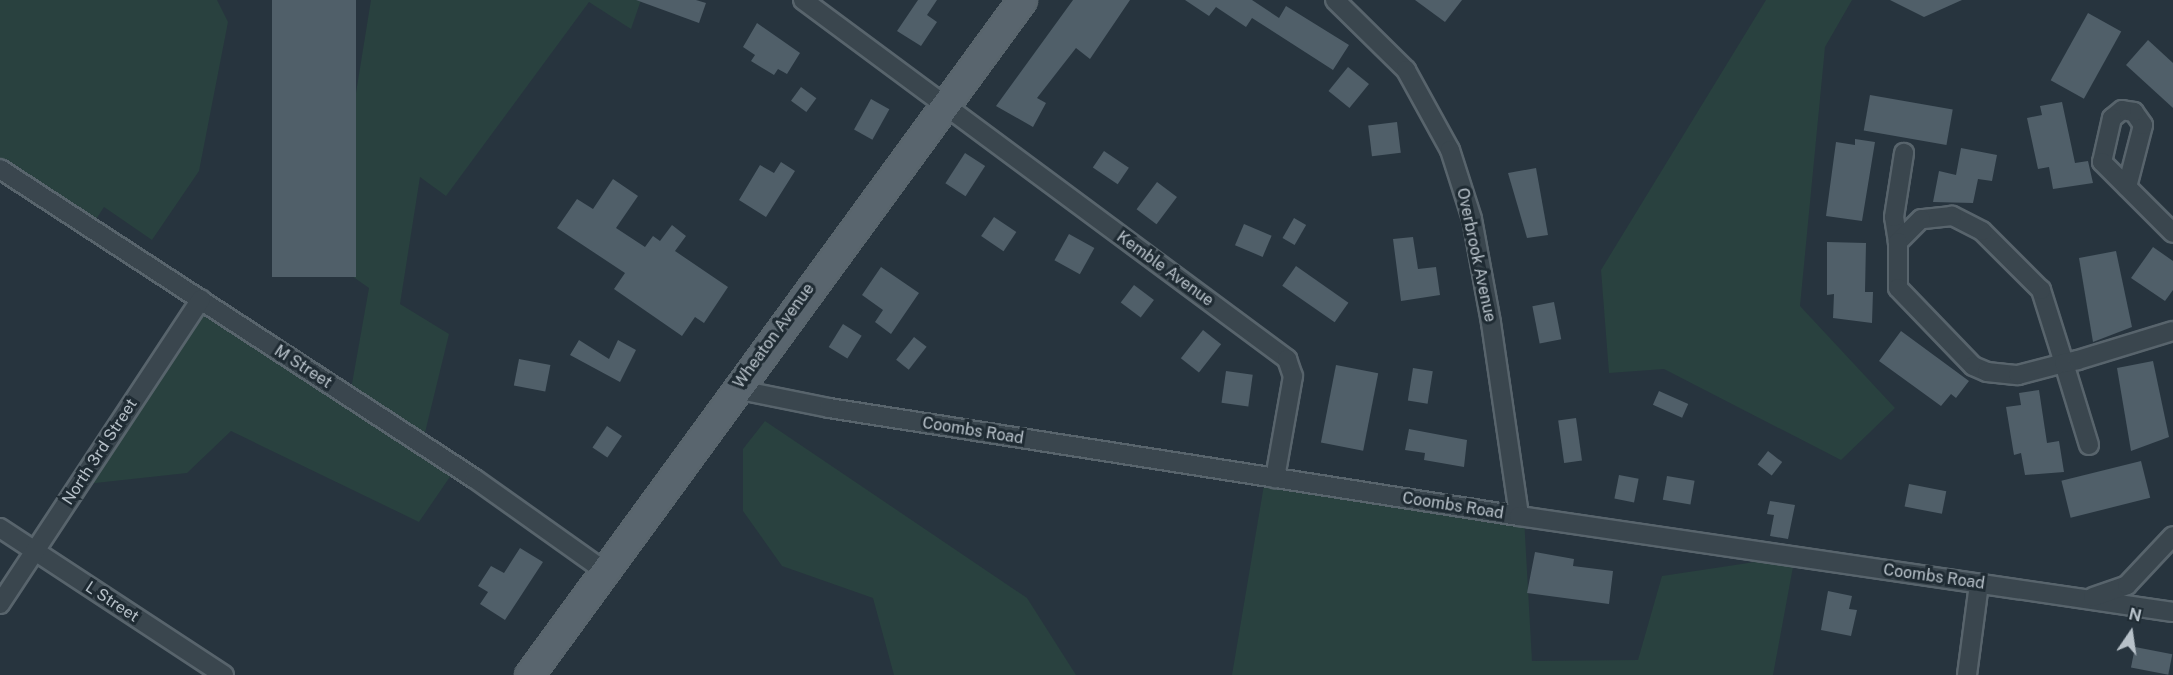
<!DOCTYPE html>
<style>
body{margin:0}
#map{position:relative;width:2173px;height:675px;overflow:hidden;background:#27343e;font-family:"Public Sans",sans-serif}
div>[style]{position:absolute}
.green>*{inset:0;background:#29413f}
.building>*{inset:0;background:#505f69;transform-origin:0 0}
.roads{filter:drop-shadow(2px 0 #58646c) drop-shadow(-2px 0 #58646c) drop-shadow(0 2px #58646c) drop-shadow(0 -2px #58646c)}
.minor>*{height:18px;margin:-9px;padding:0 9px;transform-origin:9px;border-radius:9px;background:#3a464e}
.primary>*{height:27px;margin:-13.5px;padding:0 13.5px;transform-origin:13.5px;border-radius:13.5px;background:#59656e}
span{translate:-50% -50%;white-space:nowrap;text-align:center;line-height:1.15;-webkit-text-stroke:6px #1f2b33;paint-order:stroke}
.street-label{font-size:16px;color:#b7c1c9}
.north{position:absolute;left:2101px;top:603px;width:60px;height:60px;-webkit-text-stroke:4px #1f2b33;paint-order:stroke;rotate:13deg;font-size:16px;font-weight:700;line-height:24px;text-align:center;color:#b7c1c9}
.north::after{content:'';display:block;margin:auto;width:21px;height:27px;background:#b7c1c9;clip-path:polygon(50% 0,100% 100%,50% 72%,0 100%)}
</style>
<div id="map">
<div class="green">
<div style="clip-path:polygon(0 0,217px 0,228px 22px,199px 171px,152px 240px,104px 207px,91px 227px,0 170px)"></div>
<div style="clip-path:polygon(371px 0,641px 0,631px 29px,589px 2px,446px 196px,420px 177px,400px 304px,449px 334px,422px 445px,456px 468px,419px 522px,231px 431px,187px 473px,86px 484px,210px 304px,350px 395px,369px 288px,329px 260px)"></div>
<div style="clip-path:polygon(1766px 0,1852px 0,1825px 47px,1800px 306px,1895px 408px,1841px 460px,1664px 369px,1609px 373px,1601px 270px)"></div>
<div style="clip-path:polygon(765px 421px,1027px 598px,1076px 675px,894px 675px,873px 598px,782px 566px,743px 511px,743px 449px)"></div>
<div style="clip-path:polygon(1265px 479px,1524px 517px,1532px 661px,1638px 660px,1662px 576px,1795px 556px,1773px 675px,1232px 675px)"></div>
</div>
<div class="building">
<div style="left:272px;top:0;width:84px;height:277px"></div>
<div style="clip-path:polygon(636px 0,696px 0,706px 3px,699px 23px)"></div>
<div style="clip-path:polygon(918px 0,937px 0,927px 15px,937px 22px,921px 46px,897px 31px)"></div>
<div style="clip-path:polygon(1073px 0,1130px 0,1090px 59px,1076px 48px,1037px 98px,1046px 103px,1033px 127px,996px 106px)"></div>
<div style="clip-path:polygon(1185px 0,1252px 0,1279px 18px,1286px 6px,1349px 45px,1333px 70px,1252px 18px,1246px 27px,1216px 7px,1209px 16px)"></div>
<div style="clip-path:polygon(1415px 0,1462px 0,1445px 22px)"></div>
<div style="clip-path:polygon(1890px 0,1962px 0,1924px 17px)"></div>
<div style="left:2088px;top:13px;width:38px;height:77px;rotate:29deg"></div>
<div style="clip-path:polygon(757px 23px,800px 53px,787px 74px,778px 69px,774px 75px,751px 61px,755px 55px,743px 47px)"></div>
<div style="clip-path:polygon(2148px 40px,2173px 63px,2173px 108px,2126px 65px)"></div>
<div style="left:1348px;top:67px;width:27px;height:31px;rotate:39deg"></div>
<div style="left:801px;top:87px;width:19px;height:17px;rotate:36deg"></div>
<div style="left:1870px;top:95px;width:84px;height:36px;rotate:10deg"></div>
<div style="left:871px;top:99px;width:21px;height:35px;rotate:29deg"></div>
<div style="clip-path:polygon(2062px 102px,2075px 163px,2088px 161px,2093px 183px,2053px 189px,2049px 167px,2038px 169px,2027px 118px,2042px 115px,2040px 106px)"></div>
<div style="left:1397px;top:122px;width:31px;height:29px;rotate:83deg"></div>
<div style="clip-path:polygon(1855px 139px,1875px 142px,1862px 221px,1826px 216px,1836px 142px,1855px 145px)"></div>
<div style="clip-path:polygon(1961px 148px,1997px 155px,1992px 181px,1978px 179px,1973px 203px,1933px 202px,1939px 171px,1956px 175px)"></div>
<div style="left:1104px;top:151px;width:30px;height:20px;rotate:34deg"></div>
<div style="left:965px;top:153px;width:24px;height:36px;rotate:33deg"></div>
<div style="clip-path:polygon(781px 162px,795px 171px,766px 217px,739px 200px,760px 165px,774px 173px)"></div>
<div style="clip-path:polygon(1536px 168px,1548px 235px,1527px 238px,1508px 173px)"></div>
<div style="clip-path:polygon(613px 179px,638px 196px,616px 228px,645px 247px,653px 236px,660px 241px,672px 225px,686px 236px,675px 251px,728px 287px,704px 323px,695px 317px,682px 336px,614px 289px,625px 273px,557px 228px,577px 199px,593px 209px)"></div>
<div style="left:1157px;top:182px;width:25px;height:34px;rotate:37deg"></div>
<div style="left:994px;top:217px;width:27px;height:23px;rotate:34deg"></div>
<div style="left:1294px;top:218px;width:14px;height:23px;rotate:30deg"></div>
<div style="left:1244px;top:224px;width:30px;height:23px;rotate:23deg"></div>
<div style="left:1069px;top:234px;width:29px;height:30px;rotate:29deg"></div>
<div style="clip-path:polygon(1413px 237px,1418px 269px,1436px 267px,1440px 295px,1401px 301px,1393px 239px)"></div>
<div style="clip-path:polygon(1827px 242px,1866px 243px,1865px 292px,1873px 292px,1872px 323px,1833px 318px,1834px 294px,1827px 295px)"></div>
<div style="clip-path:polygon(2153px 247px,2173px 261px,2173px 290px,2165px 301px,2131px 278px)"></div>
<div style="clip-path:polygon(2116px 251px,2132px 327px,2093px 342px,2079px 258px)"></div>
<div style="left:1296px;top:266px;width:64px;height:24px;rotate:35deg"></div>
<div style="clip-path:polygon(881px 267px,919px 293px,891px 334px,875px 322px,883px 310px,862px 295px)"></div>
<div style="left:1134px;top:285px;width:25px;height:22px;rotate:37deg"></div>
<div style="left:1554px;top:302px;width:38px;height:22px;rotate:79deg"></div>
<div style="left:843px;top:324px;width:22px;height:27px;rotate:32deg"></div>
<div style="left:1203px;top:330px;width:23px;height:36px;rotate:38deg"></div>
<div style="clip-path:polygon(1901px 331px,1969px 381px,1956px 398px,1951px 394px,1941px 406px,1879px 361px)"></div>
<div style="left:914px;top:337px;width:16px;height:29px;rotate:38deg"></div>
<div style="clip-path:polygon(579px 340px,609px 359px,618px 340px,636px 350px,620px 382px,570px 355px)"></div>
<div style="left:519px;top:359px;width:32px;height:27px;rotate:11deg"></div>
<div style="clip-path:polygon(2153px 361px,2169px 437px,2131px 451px,2117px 368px)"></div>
<div style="left:1336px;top:365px;width:43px;height:79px;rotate:11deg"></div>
<div style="left:1413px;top:368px;width:20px;height:33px;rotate:9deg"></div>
<div style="left:1226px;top:371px;width:27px;height:32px;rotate:8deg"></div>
<div style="clip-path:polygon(2039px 390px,2047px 443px,2059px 441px,2064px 472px,2025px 475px,2021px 453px,2014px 455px,2006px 407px,2021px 405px,2019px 393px)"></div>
<div style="left:1659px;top:391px;width:32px;height:15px;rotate:24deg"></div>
<div style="left:1576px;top:418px;width:43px;height:18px;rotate:82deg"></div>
<div style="left:607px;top:426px;width:18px;height:26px;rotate:34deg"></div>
<div style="clip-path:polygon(1409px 429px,1467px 440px,1464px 467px,1424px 460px,1425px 453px,1405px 450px)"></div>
<div style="left:1768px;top:451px;width:18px;height:17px;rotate:38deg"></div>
<div style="left:2141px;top:461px;width:38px;height:82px;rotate:76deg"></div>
<div style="left:1619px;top:475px;width:20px;height:24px;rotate:11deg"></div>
<div style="left:1667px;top:476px;width:28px;height:24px;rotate:10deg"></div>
<div style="left:1909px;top:484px;width:38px;height:23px;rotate:11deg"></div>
<div style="clip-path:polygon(1770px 501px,1795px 505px,1788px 539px,1770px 536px,1774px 515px,1767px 514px)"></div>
<div style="clip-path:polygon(520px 548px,543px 562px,505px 620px,480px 604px,488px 592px,478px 586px,491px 566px,504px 573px)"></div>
<div style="clip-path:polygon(1535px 552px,1574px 559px,1573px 566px,1613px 571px,1609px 604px,1527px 593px)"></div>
<div style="clip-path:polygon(1828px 591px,1852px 596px,1849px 609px,1857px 610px,1851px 636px,1821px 630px)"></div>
<div style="left:2135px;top:647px;width:38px;height:21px;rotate:11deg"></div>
</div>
<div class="roads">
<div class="minor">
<div style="left:803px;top:0;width:603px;rotate:36.57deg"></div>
<div style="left:1287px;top:359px;width:18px;rotate:71deg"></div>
<div style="left:1293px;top:376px;width:104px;rotate:100deg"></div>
<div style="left:1335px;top:0;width:100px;rotate:44.6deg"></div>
<div style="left:1406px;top:70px;width:91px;rotate:61.2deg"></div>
<div style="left:1450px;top:150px;width:72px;rotate:72.3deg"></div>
<div style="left:1472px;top:219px;width:106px;rotate:79.6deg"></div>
<div style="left:1491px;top:323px;width:195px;rotate:81.7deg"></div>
<div style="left:0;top:169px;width:567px;rotate:33.13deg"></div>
<div style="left:475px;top:479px;width:157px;rotate:35.4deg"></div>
<div style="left:2127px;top:187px;width:64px;rotate:-75.5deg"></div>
<div style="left:2143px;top:125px;width:16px;rotate:-125deg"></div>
<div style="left:2134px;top:112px;width:12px;rotate:-171deg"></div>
<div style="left:2122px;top:110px;width:13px;rotate:141deg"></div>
<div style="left:2112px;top:118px;width:45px;rotate:102.8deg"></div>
<div style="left:2102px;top:162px;width:100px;rotate:45deg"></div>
<div style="left:1898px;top:242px;width:25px;rotate:-99deg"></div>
<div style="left:1894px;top:217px;width:65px;rotate:-81.1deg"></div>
<div style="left:735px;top:389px;width:96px;rotate:11.4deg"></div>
<div style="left:829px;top:408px;width:698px;rotate:8.9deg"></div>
<div style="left:1519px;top:516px;width:661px;rotate:8.35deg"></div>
<div style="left:2089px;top:445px;width:86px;rotate:-107deg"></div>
<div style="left:2064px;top:363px;width:77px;rotate:-107.5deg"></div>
<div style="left:2041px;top:290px;width:83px;rotate:-135deg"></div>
<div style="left:1982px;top:231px;width:34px;rotate:-153deg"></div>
<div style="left:1952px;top:216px;width:31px;rotate:174deg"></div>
<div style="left:1921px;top:219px;width:33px;rotate:135deg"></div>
<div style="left:1898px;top:242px;width:46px;rotate:90deg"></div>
<div style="left:1898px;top:288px;width:108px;rotate:46.1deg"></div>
<div style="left:1973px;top:366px;width:15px;rotate:23deg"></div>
<div style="left:1987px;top:372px;width:31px;rotate:6deg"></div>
<div style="left:2018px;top:375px;width:48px;rotate:-14.6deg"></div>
<div style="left:2064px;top:363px;width:14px;rotate:-12deg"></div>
<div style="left:2078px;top:360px;width:99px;rotate:-17deg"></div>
<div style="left:0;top:528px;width:268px;rotate:33.3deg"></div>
<div style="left:2093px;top:597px;width:36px;rotate:-19deg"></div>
<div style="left:2127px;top:585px;width:67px;rotate:-46.8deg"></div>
<div style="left:0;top:604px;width:365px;rotate:-56.6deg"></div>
<div style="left:1967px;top:675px;width:92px;rotate:-82.5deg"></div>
</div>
<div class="primary">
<div style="left:529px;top:675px;width:836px;rotate:-53.86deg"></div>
</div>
</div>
<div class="street-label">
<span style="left:1476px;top:255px;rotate:78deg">Overbrook Avenue</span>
<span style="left:1165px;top:269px;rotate:36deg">Kemble Avenue</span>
<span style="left:774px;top:336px;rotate:-54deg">Wheaton Avenue</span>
<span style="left:303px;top:367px;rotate:33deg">M Street</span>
<span style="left:973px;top:431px;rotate:9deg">Coombs Road</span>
<span style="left:100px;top:452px;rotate:-57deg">North 3rd Street</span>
<span style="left:1453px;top:506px;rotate:9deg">Coombs Road</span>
<span style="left:1934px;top:577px;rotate:8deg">Coombs Road</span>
<span style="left:112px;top:602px;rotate:33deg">L Street</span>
</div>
<div class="north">N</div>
</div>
